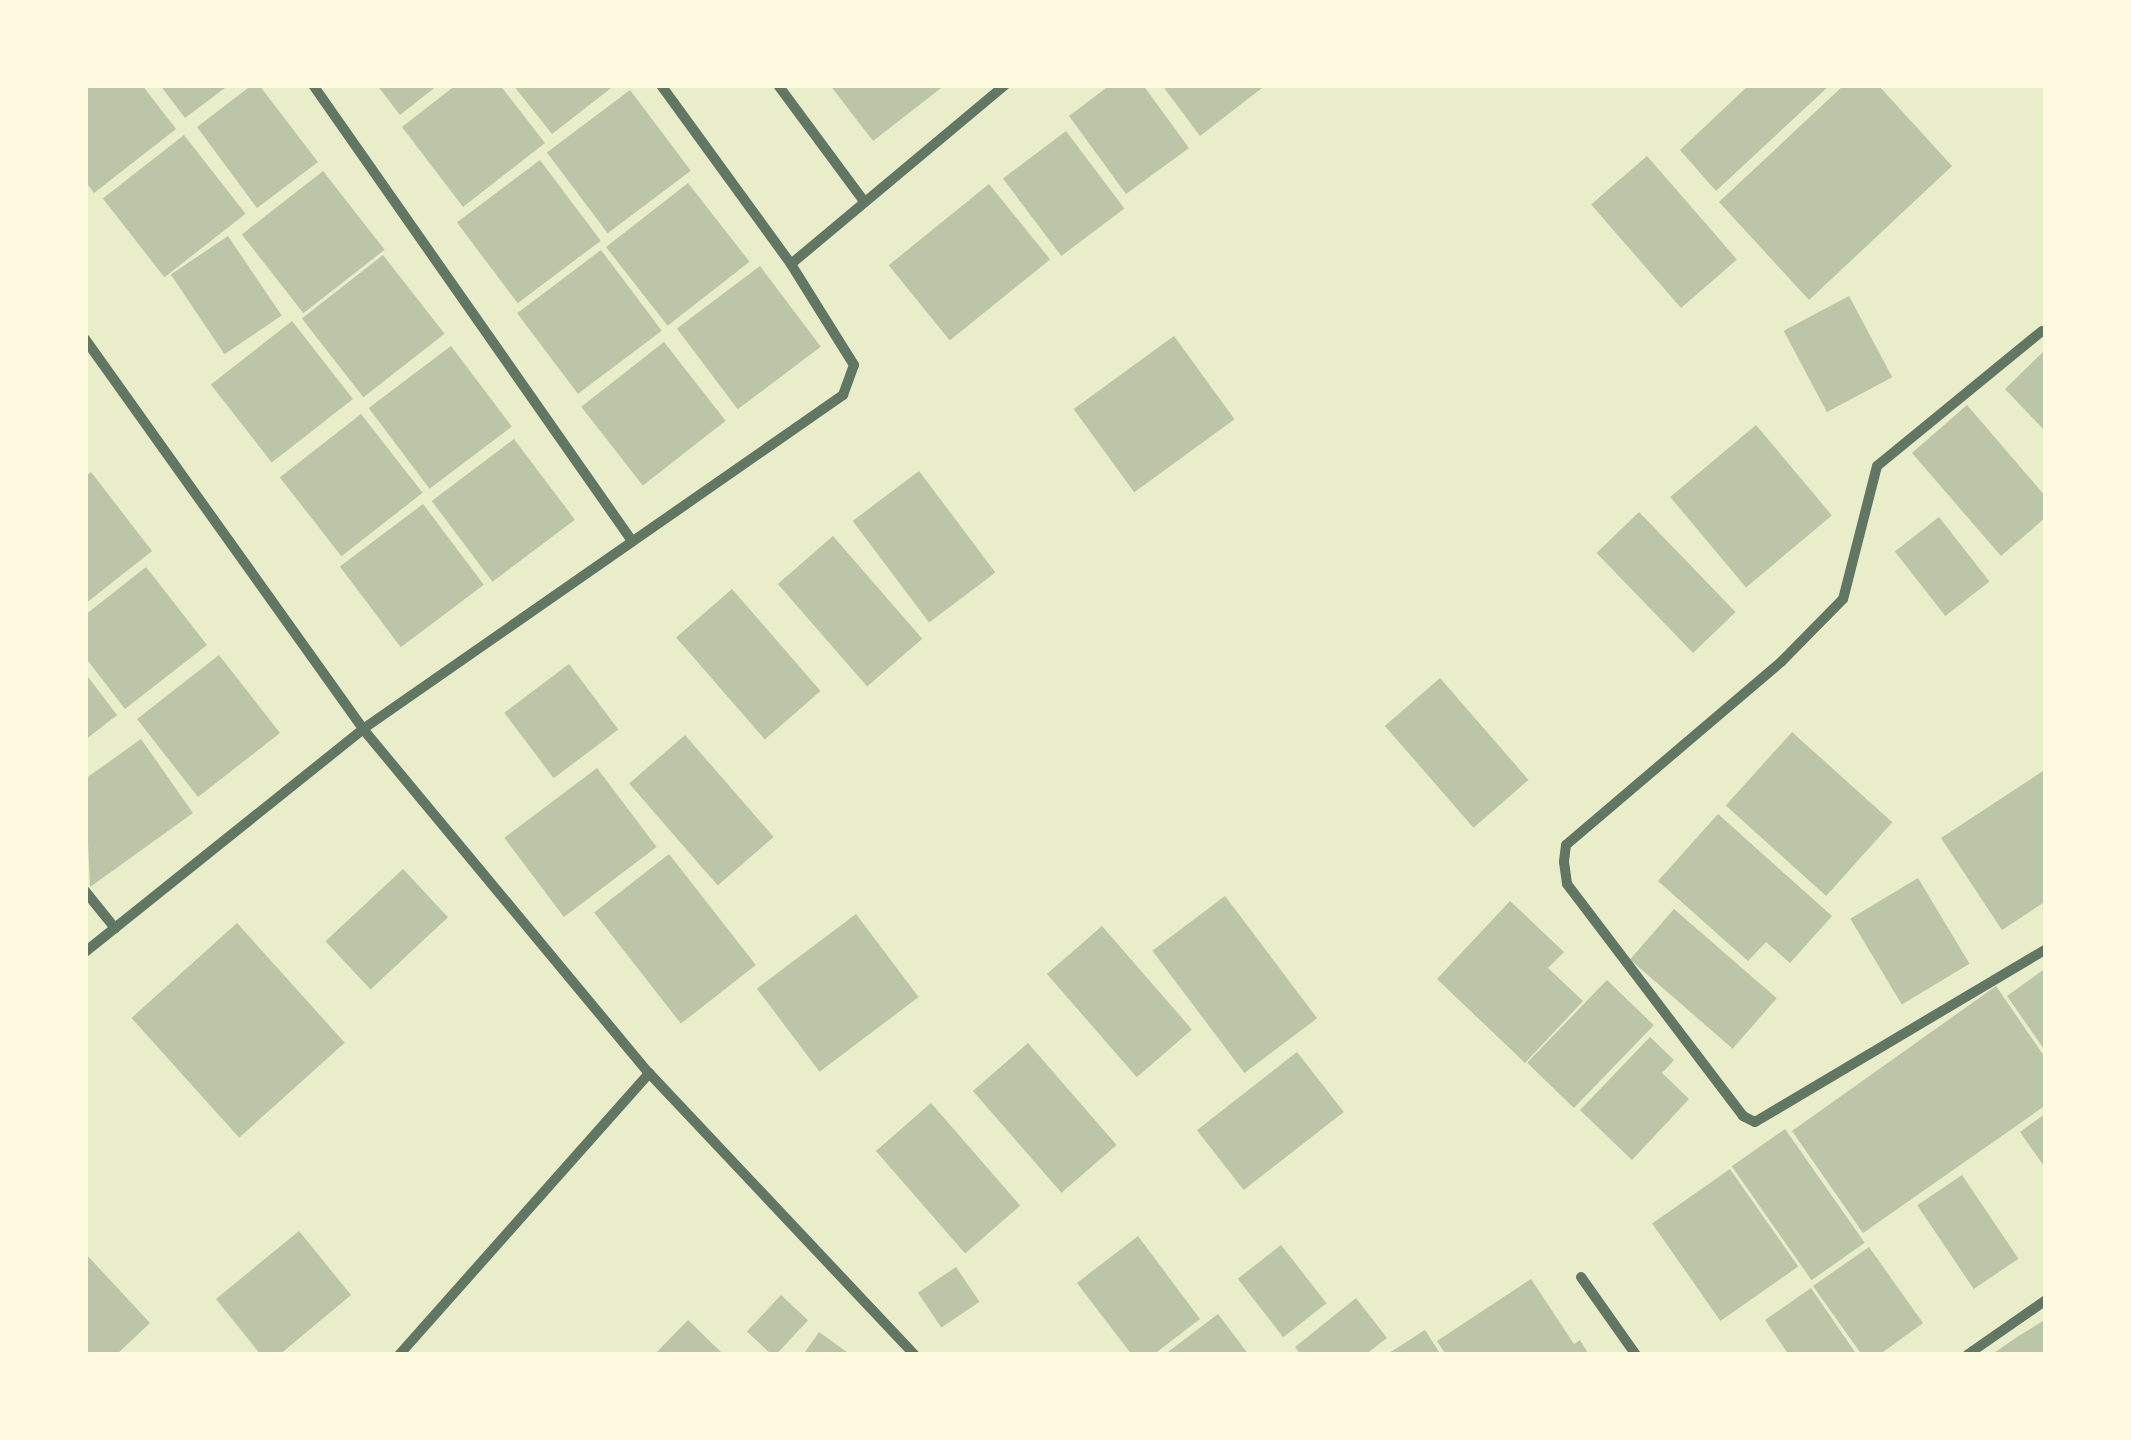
<!DOCTYPE html>
<style>
body{margin:0}
#map{position:relative;width:2131px;height:1440px;overflow:hidden;background:#e9edc9;font-family:Overpass,sans-serif}
div>[style]{position:absolute}
.building>*{inset:0;background:#bcc5a7;transform-origin:0 0}
.minor>*{height:10px;margin:-5px;padding:0 5px;transform-origin:5px;border-radius:5px;background:#617663}
span{translate:-50% -50%;white-space:nowrap;text-align:center;line-height:1.15;-webkit-text-stroke:8px #fefae0;paint-order:stroke}
.frame{position:absolute;inset:0;border:88px solid #fefae0;pointer-events:none}
</style>
<div id="map">
<div class="building">
<div style="clip-path:polygon(85px 85px,142px 85px,176px 129px,94px 193px,85px 181px)"></div>
<div style="clip-path:polygon(160px 85px,229px 85px,185px 118px)"></div>
<div style="clip-path:polygon(252px 85px,259px 85px,318px 162px,257px 208px,197px 127px)"></div>
<div style="clip-path:polygon(377px 85px,438px 85px,400px 115px)"></div>
<div style="clip-path:polygon(456px 85px,500px 85px,545px 143px,463px 207px,402px 127px)"></div>
<div style="clip-path:polygon(513px 85px,615px 85px,552px 134px)"></div>
<div style="clip-path:polygon(830px 85px,945px 85px,873px 141px)"></div>
<div style="clip-path:polygon(1110px 85px,1143px 85px,1189px 148px,1126px 194px,1069px 116px)"></div>
<div style="clip-path:polygon(1162px 85px,1260px 85px,1262px 88px,1200px 136px)"></div>
<div style="clip-path:polygon(1749px 85px,1830px 85px,1716px 191px,1680px 150px)"></div>
<div style="clip-path:polygon(1844px 85px,1878px 85px,1952px 166px,1809px 300px,1719px 202px)"></div>
<div style="left:630px;top:90px;width:101px;height:104px;rotate:53deg"></div>
<div style="left:1066px;top:131px;width:97px;height:79px;rotate:53deg"></div>
<div style="left:184px;top:135px;width:100px;height:103px;rotate:52deg"></div>
<div style="left:1647px;top:156px;width:137px;height:74px;rotate:49deg"></div>
<div style="left:540px;top:160px;width:101px;height:104px;rotate:53deg"></div>
<div style="left:323px;top:171px;width:100px;height:103px;rotate:52deg"></div>
<div style="left:688px;top:183px;width:100px;height:104px;rotate:52deg"></div>
<div style="left:989px;top:184px;width:97px;height:129px;rotate:51deg"></div>
<div style="left:228px;top:236px;width:96px;height:69px;rotate:56deg"></div>
<div style="left:601px;top:250px;width:101px;height:105px;rotate:53deg"></div>
<div style="left:383px;top:255px;width:100px;height:103px;rotate:52deg"></div>
<div style="left:760px;top:266px;width:101px;height:104px;rotate:53deg"></div>
<div style="left:1849px;top:296px;width:92px;height:74px;rotate:62deg"></div>
<div style="left:292px;top:321px;width:99px;height:103px;rotate:52deg"></div>
<div style="left:1174px;top:336px;width:103px;height:124px;rotate:54deg"></div>
<div style="left:664px;top:342px;width:100px;height:105px;rotate:52deg"></div>
<div style="left:451px;top:346px;width:101px;height:103px;rotate:53deg"></div>
<div style="clip-path:polygon(2046px 349px,2046px 432px,2005px 389px)"></div>
<div style="clip-path:polygon(1967px 405px,2046px 497px,2046px 517px,2001px 556px,1912px 453px)"></div>
<div style="left:361px;top:414px;width:100px;height:103px;rotate:52deg"></div>
<div style="left:1756px;top:425px;width:118px;height:112px;rotate:50deg"></div>
<div style="left:514px;top:439px;width:101px;height:103px;rotate:53deg"></div>
<div style="left:919px;top:471px;width:127px;height:83px;rotate:53deg"></div>
<div style="clip-path:polygon(91px 472px,152px 551px,85px 604px,85px 477px)"></div>
<div style="left:423px;top:504px;width:101px;height:104px;rotate:53deg"></div>
<div style="left:1639px;top:512px;width:139px;height:59px;rotate:46deg"></div>
<div style="left:1939px;top:517px;width:82px;height:56px;rotate:52deg"></div>
<div style="left:833px;top:536px;width:136px;height:73px;rotate:49deg"></div>
<div style="clip-path:polygon(146px 567px,207px 645px,125px 709px,85px 657px,85px 615px)"></div>
<div style="left:732px;top:589px;width:135px;height:74px;rotate:49deg"></div>
<div style="left:219px;top:655px;width:99px;height:104px;rotate:52deg"></div>
<div style="left:569px;top:664px;width:82px;height:81px;rotate:53deg"></div>
<div style="clip-path:polygon(85px 673px,117px 715px,85px 740px)"></div>
<div style="left:1440px;top:678px;width:135px;height:73px;rotate:49deg"></div>
<div style="left:1792px;top:732px;width:135px;height:99px;rotate:42deg"></div>
<div style="left:685px;top:735px;width:135px;height:74px;rotate:49deg"></div>
<div style="clip-path:polygon(141px 739px,193px 813px,90px 887px,85px 779px)"></div>
<div style="left:597px;top:768px;width:99px;height:116px;rotate:53deg"></div>
<div style="clip-path:polygon(2046px 769px,2046px 901px,2002px 930px,1941px 838px)"></div>
<div style="clip-path:polygon(1718px 814px,1832px 916px,1790px 963px,1766px 942px,1748px 961px,1658px 881px)"></div>
<div style="left:669px;top:854px;width:141px;height:95px;rotate:52deg"></div>
<div style="left:403px;top:869px;width:66px;height:106px;rotate:47deg"></div>
<div style="left:1918px;top:878px;width:100px;height:79px;rotate:59deg"></div>
<div style="left:1225px;top:896px;width:153px;height:91px;rotate:53deg"></div>
<div style="clip-path:polygon(1510px 901px,1564px 952px,1548px 968px,1583px 1001px,1525px 1063px,1437px 979px)"></div>
<div style="left:1674px;top:909px;width:136px;height:67px;rotate:41deg"></div>
<div style="left:856px;top:914px;width:104px;height:124px;rotate:53deg"></div>
<div style="left:237px;top:923px;width:161px;height:142px;rotate:48deg"></div>
<div style="left:1102px;top:926px;width:137px;height:73px;rotate:49deg"></div>
<div style="clip-path:polygon(2043px 970px,2046px 974px,2046px 1052px,2007px 996px)"></div>
<div style="left:1607px;top:980px;width:65px;height:115px;rotate:44deg"></div>
<div style="clip-path:polygon(1996px 986px,2046px 1059px,2046px 1105px,1863px 1233px,1792px 1131px)"></div>
<div style="clip-path:polygon(1650px 1037px,1674px 1060px,1662px 1073px,1689px 1099px,1632px 1160px,1580px 1110px)"></div>
<div style="left:1028px;top:1043px;width:135px;height:73px;rotate:49deg"></div>
<div style="left:1297px;top:1052px;width:76px;height:127px;rotate:52deg"></div>
<div style="left:931px;top:1103px;width:136px;height:73px;rotate:49deg"></div>
<div style="clip-path:polygon(2046px 1113px,2046px 1169px,2020px 1132px)"></div>
<div style="left:1785px;top:1129px;width:139px;height:65px;rotate:55deg"></div>
<div style="left:1730px;top:1169px;width:119px;height:95px;rotate:55deg"></div>
<div style="left:1962px;top:1175px;width:101px;height:54px;rotate:56deg"></div>
<div style="clip-path:polygon(299px 1231px,351px 1295px,279px 1355px,261px 1355px,216px 1299px)"></div>
<div style="clip-path:polygon(1138px 1236px,1200px 1319px,1153px 1355px,1132px 1355px,1077px 1283px)"></div>
<div style="left:1281px;top:1245px;width:74px;height:55px;rotate:52deg"></div>
<div style="clip-path:polygon(1869px 1247px,1923px 1323px,1879px 1355px,1862px 1355px,1813px 1286px)"></div>
<div style="clip-path:polygon(85px 1253px,150px 1323px,116px 1355px,85px 1355px)"></div>
<div style="left:956px;top:1267px;width:42px;height:46px;rotate:56deg"></div>
<div style="clip-path:polygon(1531px 1279px,1574px 1344px,1580px 1340px,1589px 1355px,1446px 1355px,1437px 1341px)"></div>
<div style="clip-path:polygon(1811px 1288px,1857px 1355px,1789px 1355px,1765px 1320px)"></div>
<div style="left:781px;top:1295px;width:37px;height:50px;rotate:43deg"></div>
<div style="clip-path:polygon(1356px 1298px,1387px 1338px,1365px 1355px,1301px 1355px,1295px 1347px)"></div>
<div style="clip-path:polygon(1218px 1314px,1249px 1355px,1164px 1355px)"></div>
<div style="clip-path:polygon(2046px 1319px,2046px 1355px,1991px 1355px,2017px 1337px)"></div>
<div style="clip-path:polygon(688px 1320px,724px 1355px,654px 1355px)"></div>
<div style="clip-path:polygon(1425px 1330px,1441px 1355px,1386px 1355px)"></div>
<div style="clip-path:polygon(819px 1332px,851px 1355px,803px 1355px)"></div>
</div>
<div class="minor">
<div style="left:313px;top:85px;width:557px;rotate:55.02deg"></div>
<div style="left:778px;top:85px;width:143px;rotate:53.5deg"></div>
<div style="left:791px;top:264px;width:279px;rotate:-39.9deg"></div>
<div style="left:2042px;top:331px;width:213px;rotate:140.7deg"></div>
<div style="left:1877px;top:466px;width:137px;rotate:104.3deg"></div>
<div style="left:1843px;top:599px;width:88px;rotate:134.5deg"></div>
<div style="left:1781px;top:662px;width:282px;rotate:139.6deg"></div>
<div style="left:1566px;top:845px;width:17px;rotate:97deg"></div>
<div style="left:1564px;top:862px;width:22px;rotate:82deg"></div>
<div style="left:1567px;top:884px;width:291px;rotate:52.8deg"></div>
<div style="left:1743px;top:1116px;width:13px;rotate:27deg"></div>
<div style="left:1755px;top:1122px;width:339px;rotate:-30.7deg"></div>
<div style="left:85px;top:339px;width:479px;rotate:54.5deg"></div>
<div style="left:363px;top:729px;width:447px;rotate:50.3deg"></div>
<div style="left:649px;top:1073px;width:388px;rotate:46.7deg"></div>
<div style="left:85px;top:891px;width:48px;rotate:51deg"></div>
<div style="left:85px;top:952px;width:356px;rotate:-38.7deg"></div>
<div style="left:363px;top:729px;width:585px;rotate:-34.83deg"></div>
<div style="left:843px;top:395px;width:32px;rotate:-70deg"></div>
<div style="left:854px;top:365px;width:119px;rotate:-122deg"></div>
<div style="left:791px;top:264px;width:221px;rotate:-126deg"></div>
<div style="left:1581px;top:1277px;width:95px;rotate:54.8deg"></div>
<div style="left:399px;top:1355px;width:377px;rotate:-48.4deg"></div>
<div style="left:1967px;top:1355px;width:96px;rotate:-34.8deg"></div>
</div>
<div class="frame"></div>
</div>
